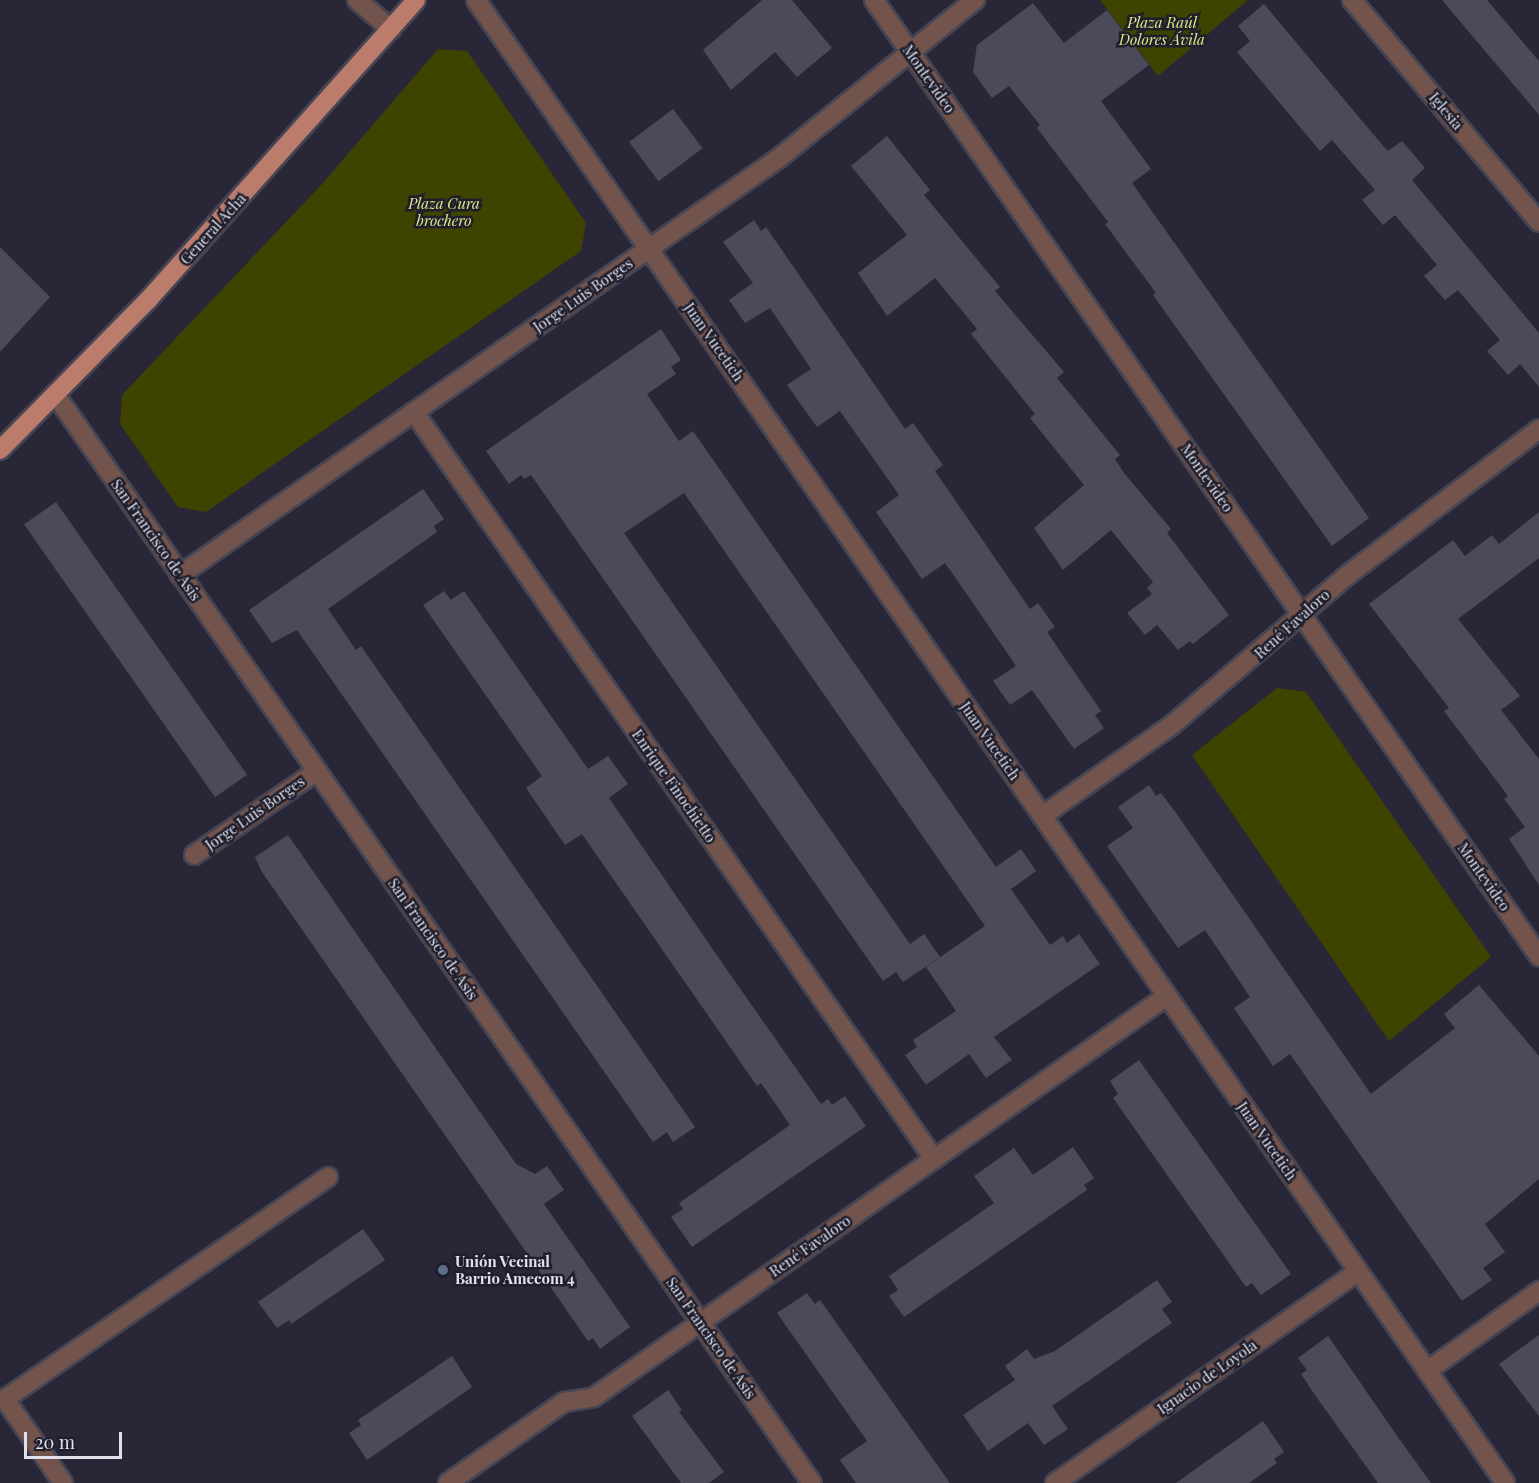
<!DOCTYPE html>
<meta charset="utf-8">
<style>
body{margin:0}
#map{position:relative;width:1539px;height:1483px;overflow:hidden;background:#292737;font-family:"Playfair Display",serif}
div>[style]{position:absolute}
.green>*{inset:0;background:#3f4300}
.building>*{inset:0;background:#4b4a5b;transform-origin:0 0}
.roads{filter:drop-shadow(2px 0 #464554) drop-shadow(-2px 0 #464554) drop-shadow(0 2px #464554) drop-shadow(0 -2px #464554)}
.minor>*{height:18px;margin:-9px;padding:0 9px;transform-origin:9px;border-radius:9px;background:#73544c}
.major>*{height:18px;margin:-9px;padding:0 9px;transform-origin:9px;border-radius:9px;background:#bb7c6c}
.dots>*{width:16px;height:16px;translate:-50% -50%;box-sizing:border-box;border:3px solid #1f1e2d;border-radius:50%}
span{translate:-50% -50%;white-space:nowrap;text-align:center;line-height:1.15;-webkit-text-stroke:5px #1f1e2d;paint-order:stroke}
.park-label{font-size:15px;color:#e1eb85;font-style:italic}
.street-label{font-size:15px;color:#e1e1ec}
.poi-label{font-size:15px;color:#e1e1ec;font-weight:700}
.left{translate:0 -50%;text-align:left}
.scale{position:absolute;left:24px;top:1432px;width:98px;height:27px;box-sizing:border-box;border:3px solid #e1e1ec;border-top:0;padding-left:8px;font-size:18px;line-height:21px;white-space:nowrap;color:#e1e1ec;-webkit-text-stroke:4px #1f1e2d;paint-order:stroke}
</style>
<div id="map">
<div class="green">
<div style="clip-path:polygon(1100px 0,1248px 0,1158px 76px)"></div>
<div style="clip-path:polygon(438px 49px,467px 51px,586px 223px,581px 251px,206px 512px,178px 507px,120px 424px,122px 395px,323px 183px)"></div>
<div style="clip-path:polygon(1277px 688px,1306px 692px,1491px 957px,1389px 1041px,1192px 755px)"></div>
</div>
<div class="building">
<div style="clip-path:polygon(762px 0,792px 0,832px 48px,797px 77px,775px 52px,731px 90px,703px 50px)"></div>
<div style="clip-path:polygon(1442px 0,1487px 0,1539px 61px,1539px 115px)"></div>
<div style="clip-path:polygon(1033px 3px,1064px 43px,1107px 10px,1149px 65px,1101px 101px,1151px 169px,1132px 183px,1369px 518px,1332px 546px,1153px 295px,1156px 293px,1105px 224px,1108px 222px,1037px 128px,1040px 125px,1009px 86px,992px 98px,973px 72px,977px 45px)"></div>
<div style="clip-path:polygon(1264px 4px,1384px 147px,1388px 151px,1402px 141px,1425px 168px,1412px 180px,1539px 333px,1539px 387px,1520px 364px,1508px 375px,1487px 351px,1500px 340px,1458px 290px,1445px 300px,1424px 276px,1437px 265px,1395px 215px,1383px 225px,1362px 200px,1375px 190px,1332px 140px,1320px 151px,1237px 52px,1250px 41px,1238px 26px)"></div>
<div style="left:673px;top:109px;width:49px;height:55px;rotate:53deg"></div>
<div style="clip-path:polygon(887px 136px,930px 190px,924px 195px,1000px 287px,995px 291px,1064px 372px,1057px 378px,1120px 455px,1115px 459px,1124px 473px,1171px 529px,1167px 533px,1229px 615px,1193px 644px,1190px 641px,1178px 650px,1157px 625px,1145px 635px,1127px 613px,1152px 594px,1147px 588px,1153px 582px,1111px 530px,1063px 570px,1034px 528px,1084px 485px,1030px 418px,1035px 414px,971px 334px,977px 329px,935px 278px,887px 316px,858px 273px,907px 235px,851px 166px)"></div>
<div style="clip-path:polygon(754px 220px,761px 231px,766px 227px,905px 429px,913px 423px,943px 465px,935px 471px,1030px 609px,1038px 603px,1055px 627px,1047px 632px,1101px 711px,1095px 715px,1104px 728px,1074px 749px,1032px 690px,1010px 705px,993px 681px,1016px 666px,973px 603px,945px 563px,922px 579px,876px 512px,899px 495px,840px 411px,817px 427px,787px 385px,811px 369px,770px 308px,745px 323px,729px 300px,753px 283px,723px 242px)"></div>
<div style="clip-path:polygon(0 247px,50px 297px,0 352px)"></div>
<div style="clip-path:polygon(661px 329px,681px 360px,671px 367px,676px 374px,647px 394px,679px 441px,693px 431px,996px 867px,1021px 849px,1036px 871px,1011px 889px,1050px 945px,1063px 936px,1067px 943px,1079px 934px,1100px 964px,994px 1037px,1012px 1060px,986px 1078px,969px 1054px,926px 1085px,905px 1055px,917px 1047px,913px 1040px,956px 1011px,926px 967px,985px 926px,684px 493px,624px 533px,910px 944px,924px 934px,940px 957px,903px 982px,896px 972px,883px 981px,531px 475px,524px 479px,521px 475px,509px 484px,486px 451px)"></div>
<div style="clip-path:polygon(423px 489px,444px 519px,434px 526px,437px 532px,328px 609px,356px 650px,361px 646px,695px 1127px,673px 1142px,667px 1132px,653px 1142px,297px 630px,272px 643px,249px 610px)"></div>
<div style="left:56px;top:502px;width:333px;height:39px;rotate:55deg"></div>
<div style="clip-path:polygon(1539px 512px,1539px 558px,1458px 619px,1520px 696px,1501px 710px,1539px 759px,1539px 885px,1509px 839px,1525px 827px,1504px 799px,1508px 796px,1444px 711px,1449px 708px,1369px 604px,1453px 540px,1465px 556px,1492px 535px,1499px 544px)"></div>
<div style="clip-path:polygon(444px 591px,451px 600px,464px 591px,588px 769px,608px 756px,628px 784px,609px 798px,718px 957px,821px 1104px,828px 1099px,832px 1105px,845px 1096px,866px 1126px,692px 1247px,671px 1217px,683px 1209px,679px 1203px,790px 1125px,761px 1083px,757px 1086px,582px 834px,565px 845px,526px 788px,542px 776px,423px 605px)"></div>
<div style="clip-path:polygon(1149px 785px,1156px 796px,1161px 793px,1176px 813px,1371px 1094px,1455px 1028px,1444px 1014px,1479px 985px,1539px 1056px,1539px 1179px,1485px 1224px,1505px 1252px,1483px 1268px,1492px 1280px,1462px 1301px,1290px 1054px,1273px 1066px,1234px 1008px,1250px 997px,1205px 930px,1178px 948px,1107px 846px,1133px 828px,1118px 807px)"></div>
<div style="clip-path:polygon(288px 835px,516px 1164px,535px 1174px,547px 1166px,564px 1190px,544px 1204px,630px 1327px,600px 1349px,593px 1338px,588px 1341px,262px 872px,255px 857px)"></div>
<div style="clip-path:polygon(1139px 1060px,1291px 1274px,1261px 1295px,1252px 1283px,1246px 1287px,1113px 1098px,1118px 1094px,1110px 1081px)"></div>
<div style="clip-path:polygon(1073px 1147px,1094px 1178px,1084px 1185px,1087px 1190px,904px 1317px,889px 1296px,898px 1290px,889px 1276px,994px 1203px,974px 1176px,1014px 1148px,1033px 1175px)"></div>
<div style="clip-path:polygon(363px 1229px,385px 1260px,291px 1324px,289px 1320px,277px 1328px,258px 1302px)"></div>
<div style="clip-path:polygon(1157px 1280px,1172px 1302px,1162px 1309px,1172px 1323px,1052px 1406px,1068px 1429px,1044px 1445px,1028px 1423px,988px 1451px,963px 1415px,1015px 1380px,1005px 1366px,1027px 1349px,1034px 1359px,1055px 1351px)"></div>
<div style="clip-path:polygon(807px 1293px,815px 1304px,820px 1300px,950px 1483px,856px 1483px,840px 1460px,867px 1441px,777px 1313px)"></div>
<div style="clip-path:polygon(1539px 1335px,1539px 1416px,1499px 1364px)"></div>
<div style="clip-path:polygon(1328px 1336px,1400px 1440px,1431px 1483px,1378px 1483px,1315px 1395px,1301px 1374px,1307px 1370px,1298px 1358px)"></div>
<div style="clip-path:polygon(452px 1356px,472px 1387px,367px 1460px,349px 1433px,361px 1425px,358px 1420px)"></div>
<div style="clip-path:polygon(668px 1390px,682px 1410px,679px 1412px,724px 1472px,709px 1483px,681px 1483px,632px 1416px)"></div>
<div style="clip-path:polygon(1263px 1421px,1284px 1452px,1274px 1459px,1277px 1463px,1249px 1483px,1176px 1483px)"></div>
</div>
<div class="roads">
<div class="minor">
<div style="left:357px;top:0;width:45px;rotate:40.5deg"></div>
<div style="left:476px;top:0;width:1805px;rotate:55.24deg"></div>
<div style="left:874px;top:0;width:1165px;rotate:55.18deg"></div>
<div style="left:1352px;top:0;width:290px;rotate:49.9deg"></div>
<div style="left:55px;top:394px;width:1326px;rotate:55.2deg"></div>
<div style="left:414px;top:412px;width:910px;rotate:55.16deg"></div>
<div style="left:180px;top:575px;width:730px;rotate:-34.84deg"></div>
<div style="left:779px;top:158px;width:252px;rotate:-38.9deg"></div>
<div style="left:1042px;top:816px;width:159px;rotate:-35deg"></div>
<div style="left:1172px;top:725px;width:233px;rotate:-40.5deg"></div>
<div style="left:1349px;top:574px;width:239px;rotate:-37.3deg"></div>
<div style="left:194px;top:855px;width:149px;rotate:-34.3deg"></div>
<div style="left:1427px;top:1371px;width:138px;rotate:-35.5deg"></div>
<div style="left:63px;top:1483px;width:102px;rotate:-124.6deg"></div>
<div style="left:5px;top:1399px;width:392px;rotate:-34.5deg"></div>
<div style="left:448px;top:1483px;width:141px;rotate:-34.9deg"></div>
<div style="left:564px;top:1402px;width:30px;rotate:-9deg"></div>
<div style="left:594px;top:1397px;width:699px;rotate:-34.99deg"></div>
<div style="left:1055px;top:1483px;width:369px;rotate:-34.9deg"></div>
</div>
<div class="major">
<div style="left:0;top:450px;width:211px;rotate:-45.4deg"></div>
<div style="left:148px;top:300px;width:402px;rotate:-48.2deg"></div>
</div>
</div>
<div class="dots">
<div style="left:443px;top:1270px;background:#5c6f8a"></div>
</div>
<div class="park-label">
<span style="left:1162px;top:31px">Plaza Raúl<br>Dolores Ávila</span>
<span style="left:444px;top:212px">Plaza Cura<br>brochero</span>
</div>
<div class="street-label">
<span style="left:929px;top:79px;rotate:55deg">Montevideo</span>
<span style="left:1446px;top:111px;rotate:50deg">Iglesia</span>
<span style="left:213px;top:229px;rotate:-48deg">General Acha</span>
<span style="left:583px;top:295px;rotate:-35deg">Jorge Luis Borges</span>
<span style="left:714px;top:342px;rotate:55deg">Juan Vucetich</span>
<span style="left:1207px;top:478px;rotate:55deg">Montevideo</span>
<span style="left:156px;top:540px;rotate:55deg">San Francisco de Asis</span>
<span style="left:1292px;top:624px;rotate:-42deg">René Favaloro</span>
<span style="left:990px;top:741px;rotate:55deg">Juan Vucetich</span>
<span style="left:674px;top:786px;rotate:55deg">Enrique Finochietto</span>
<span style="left:255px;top:813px;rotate:-35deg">Jorge Luis Borges</span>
<span style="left:1484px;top:877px;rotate:55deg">Montevideo</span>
<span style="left:433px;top:939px;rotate:55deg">San Francisco de Asis</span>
<span style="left:1267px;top:1141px;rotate:55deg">Juan Vucetich</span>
<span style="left:810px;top:1246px;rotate:-35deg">René Favaloro</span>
<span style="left:711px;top:1338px;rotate:55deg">San Francisco de Asis</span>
<span style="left:1207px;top:1377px;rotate:-35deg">Ignacio de Loyola</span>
</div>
<div class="poi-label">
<span class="left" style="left:455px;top:1270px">Unión Vecinal<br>Barrio Amecom 4</span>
</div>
<div class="scale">20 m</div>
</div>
